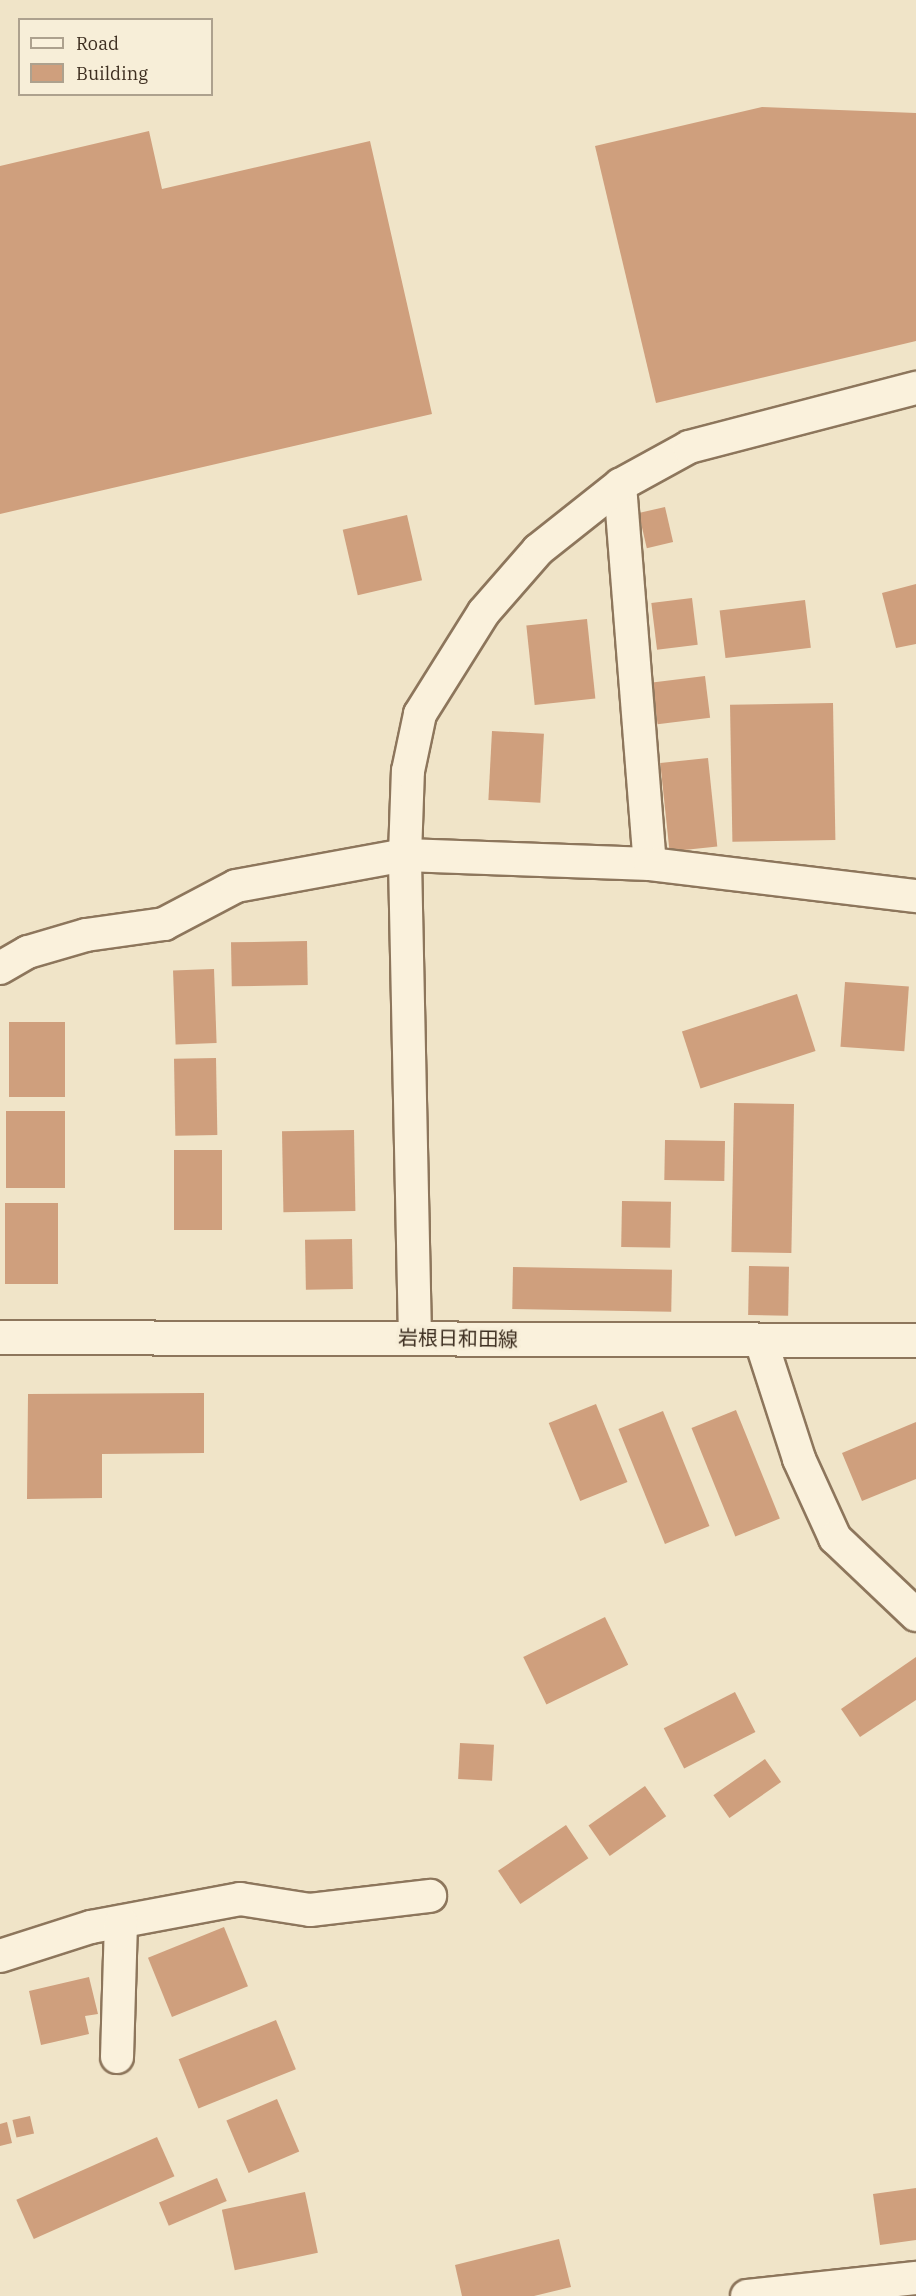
<!DOCTYPE html>
<meta charset="utf-8">
<style>
body{margin:0}
#map{position:relative;width:916px;height:2296px;overflow:hidden;background:#f0e4c8;font-family:"IBM Plex Serif","Noto Sans JP",serif}
div>[style]{position:absolute}
.building>*{inset:0;background:#cf9f7d;transform-origin:0 0}
.roads{filter:drop-shadow(2px 0 #8d765c) drop-shadow(-2px 0 #8d765c) drop-shadow(0 2px #8d765c) drop-shadow(0 -2px #8d765c)}
.minor>*{height:32px;margin:-16px;padding:0 16px;transform-origin:16px;border-radius:16px;background:#faf1dc}
.secondary>*{height:33px;margin:-16.5px;padding:0 16.5px;transform-origin:16.5px;border-radius:16.5px;background:#faf1dc}
span{translate:-50% -50%;white-space:nowrap;text-align:center;line-height:1.15;-webkit-text-stroke:6px #f7eed8;paint-order:stroke}
.street-label{font-size:20px;color:#3d2e20}
.legend{position:absolute;left:18px;top:18px;width:195px;height:78px;box-sizing:border-box;background:#f7eed8;border:2px solid #ada18e;margin:0;padding:8px 10px;list-style:none;font-size:18px;color:#3d2e20}
.legend li{display:flex;align-items:center;gap:12px;height:30px}
.legend b{width:30px;border:2px solid #ada18e}
</style>
<div id="map">
<div class="building">
<div style="clip-path:polygon(762px 107px,916px 113px,916px 341px,656px 403px,595px 146px)"></div>
<div style="clip-path:polygon(149px 131px,162px 189px,370px 141px,432px 414px,0 514px,0 166px)"></div>
<div style="left:665px;top:507px;width:36px;height:27px;rotate:77deg"></div>
<div style="left:407px;top:515px;width:67px;height:66px;rotate:77deg"></div>
<div style="clip-path:polygon(916px 584px,916px 644px,896px 648px,882px 593px)"></div>
<div style="left:692px;top:598px;width:47px;height:41px;rotate:83deg"></div>
<div style="left:805px;top:600px;width:48px;height:86px;rotate:83deg"></div>
<div style="left:587px;top:619px;width:80px;height:61px;rotate:84deg"></div>
<div style="left:705px;top:676px;width:42px;height:53px;rotate:83deg"></div>
<div style="left:833px;top:703px;width:137px;height:103px;rotate:89deg"></div>
<div style="left:492px;top:731px;width:52px;height:69px;rotate:3deg"></div>
<div style="left:708px;top:758px;width:89px;height:48px;rotate:84deg"></div>
<div style="left:307px;top:941px;width:44px;height:76px;rotate:89deg"></div>
<div style="left:214px;top:969px;width:74px;height:41px;rotate:88deg"></div>
<div style="left:845px;top:982px;width:64px;height:65px;rotate:4deg"></div>
<div style="left:797px;top:994px;width:60px;height:121px;rotate:72deg"></div>
<div style="left:9px;top:1022px;width:56px;height:75px"></div>
<div style="left:216px;top:1058px;width:77px;height:42px;rotate:89deg"></div>
<div style="left:734px;top:1103px;width:60px;height:149px;rotate:1deg"></div>
<div style="left:6px;top:1111px;width:59px;height:77px"></div>
<div style="left:354px;top:1130px;width:81px;height:72px;rotate:89deg"></div>
<div style="left:665px;top:1140px;width:60px;height:40px;rotate:1deg"></div>
<div style="left:174px;top:1150px;width:48px;height:80px"></div>
<div style="left:622px;top:1201px;width:49px;height:46px;rotate:1deg"></div>
<div style="left:5px;top:1203px;width:53px;height:81px"></div>
<div style="left:352px;top:1239px;width:50px;height:47px;rotate:89deg"></div>
<div style="left:749px;top:1266px;width:40px;height:49px;rotate:1deg"></div>
<div style="left:513px;top:1267px;width:159px;height:42px;rotate:1deg"></div>
<div style="clip-path:polygon(204px 1393px,204px 1453px,102px 1454px,102px 1498px,27px 1499px,28px 1394px)"></div>
<div style="left:596px;top:1404px;width:84px;height:51px;rotate:68deg"></div>
<div style="left:736px;top:1410px;width:117px;height:48px;rotate:68deg"></div>
<div style="left:663px;top:1411px;width:124px;height:48px;rotate:68deg"></div>
<div style="clip-path:polygon(916px 1422px,916px 1479px,862px 1501px,842px 1453px)"></div>
<div style="left:605px;top:1617px;width:53px;height:91px;rotate:64deg"></div>
<div style="clip-path:polygon(916px 1657px,916px 1700px,860px 1737px,841px 1709px)"></div>
<div style="left:735px;top:1692px;width:45px;height:80px;rotate:63deg"></div>
<div style="left:460px;top:1743px;width:34px;height:36px;rotate:3deg"></div>
<div style="left:765px;top:1759px;width:28px;height:63px;rotate:55deg"></div>
<div style="left:645px;top:1786px;width:37px;height:69px;rotate:55deg"></div>
<div style="left:566px;top:1825px;width:40px;height:82px;rotate:56deg"></div>
<div style="left:224px;top:1927px;width:64px;height:82px;rotate:68deg"></div>
<div style="clip-path:polygon(89px 1977px,98px 2014px,85px 2016px,89px 2034px,41px 2045px,29px 1991px)"></div>
<div style="left:276px;top:2020px;width:53px;height:105px;rotate:68deg"></div>
<div style="left:277px;top:2099px;width:57px;height:55px;rotate:67deg"></div>
<div style="left:30px;top:2116px;width:18px;height:18px;rotate:77deg"></div>
<div style="clip-path:polygon(7px 2122px,12px 2143px,0 2146px,0 2124px)"></div>
<div style="left:157px;top:2137px;width:43px;height:154px;rotate:66deg"></div>
<div style="left:217px;top:2178px;width:25px;height:63px;rotate:67deg"></div>
<div style="clip-path:polygon(916px 2188px,916px 2240px,880px 2245px,873px 2194px)"></div>
<div style="left:305px;top:2192px;width:62px;height:85px;rotate:78deg"></div>
<div style="clip-path:polygon(559px 2239px,571px 2287px,534px 2296px,462px 2296px,455px 2265px)"></div>
</div>
<div class="roads">
<div class="minor">
<div style="left:620px;top:485px;width:380px;rotate:85.5deg"></div>
<div style="left:0;top:968px;width:32px;rotate:-30deg"></div>
<div style="left:28px;top:952px;width:60px;rotate:-16.3deg"></div>
<div style="left:86px;top:935px;width:79px;rotate:-8deg"></div>
<div style="left:164px;top:924px;width:81px;rotate:-27.8deg"></div>
<div style="left:236px;top:886px;width:172px;rotate:-10.4deg"></div>
<div style="left:405px;top:855px;width:245px;rotate:2.1deg"></div>
<div style="left:650px;top:864px;width:268px;rotate:6.9deg"></div>
<div style="left:415px;top:1338px;width:483px;rotate:-91.2deg"></div>
<div style="left:405px;top:855px;width:84px;rotate:-88deg"></div>
<div style="left:408px;top:771px;width:58px;rotate:-78.1deg"></div>
<div style="left:420px;top:714px;width:120px;rotate:-57.9deg"></div>
<div style="left:484px;top:612px;width:82px;rotate:-48.9deg"></div>
<div style="left:538px;top:550px;width:105px;rotate:-38.4deg"></div>
<div style="left:620px;top:485px;width:79px;rotate:-28.8deg"></div>
<div style="left:689px;top:447px;width:235px;rotate:-14.6deg"></div>
<div style="left:761px;top:1341px;width:124px;rotate:72.1deg"></div>
<div style="left:799px;top:1459px;width:87px;rotate:65.5deg"></div>
<div style="left:835px;top:1538px;width:112px;rotate:43.5deg"></div>
<div style="left:0;top:1956px;width:96px;rotate:-17.7deg"></div>
<div style="left:91px;top:1927px;width:152px;rotate:-10.6deg"></div>
<div style="left:240px;top:1899px;width:71px;rotate:8.9deg"></div>
<div style="left:310px;top:1910px;width:121px;rotate:-6.7deg"></div>
<div style="left:117px;top:2057px;width:135px;rotate:-88.3deg"></div>
<div style="left:747px;top:2296px;width:170px;rotate:-6.1deg"></div>
</div>
<div class="secondary">
<div style="left:0;top:1337px;width:916px;rotate:0.19deg"></div>
</div>
</div>
<div class="street-label">
<span style="left:458px;top:1338px;rotate:1deg">岩根日和田線</span>
</div>
<ul class="legend">
<li><b style="height:8px;background:#faf1dc"></b>Road</li>
<li><b style="height:16px;background:#cf9f7d"></b>Building</li>
</ul>
</div>
